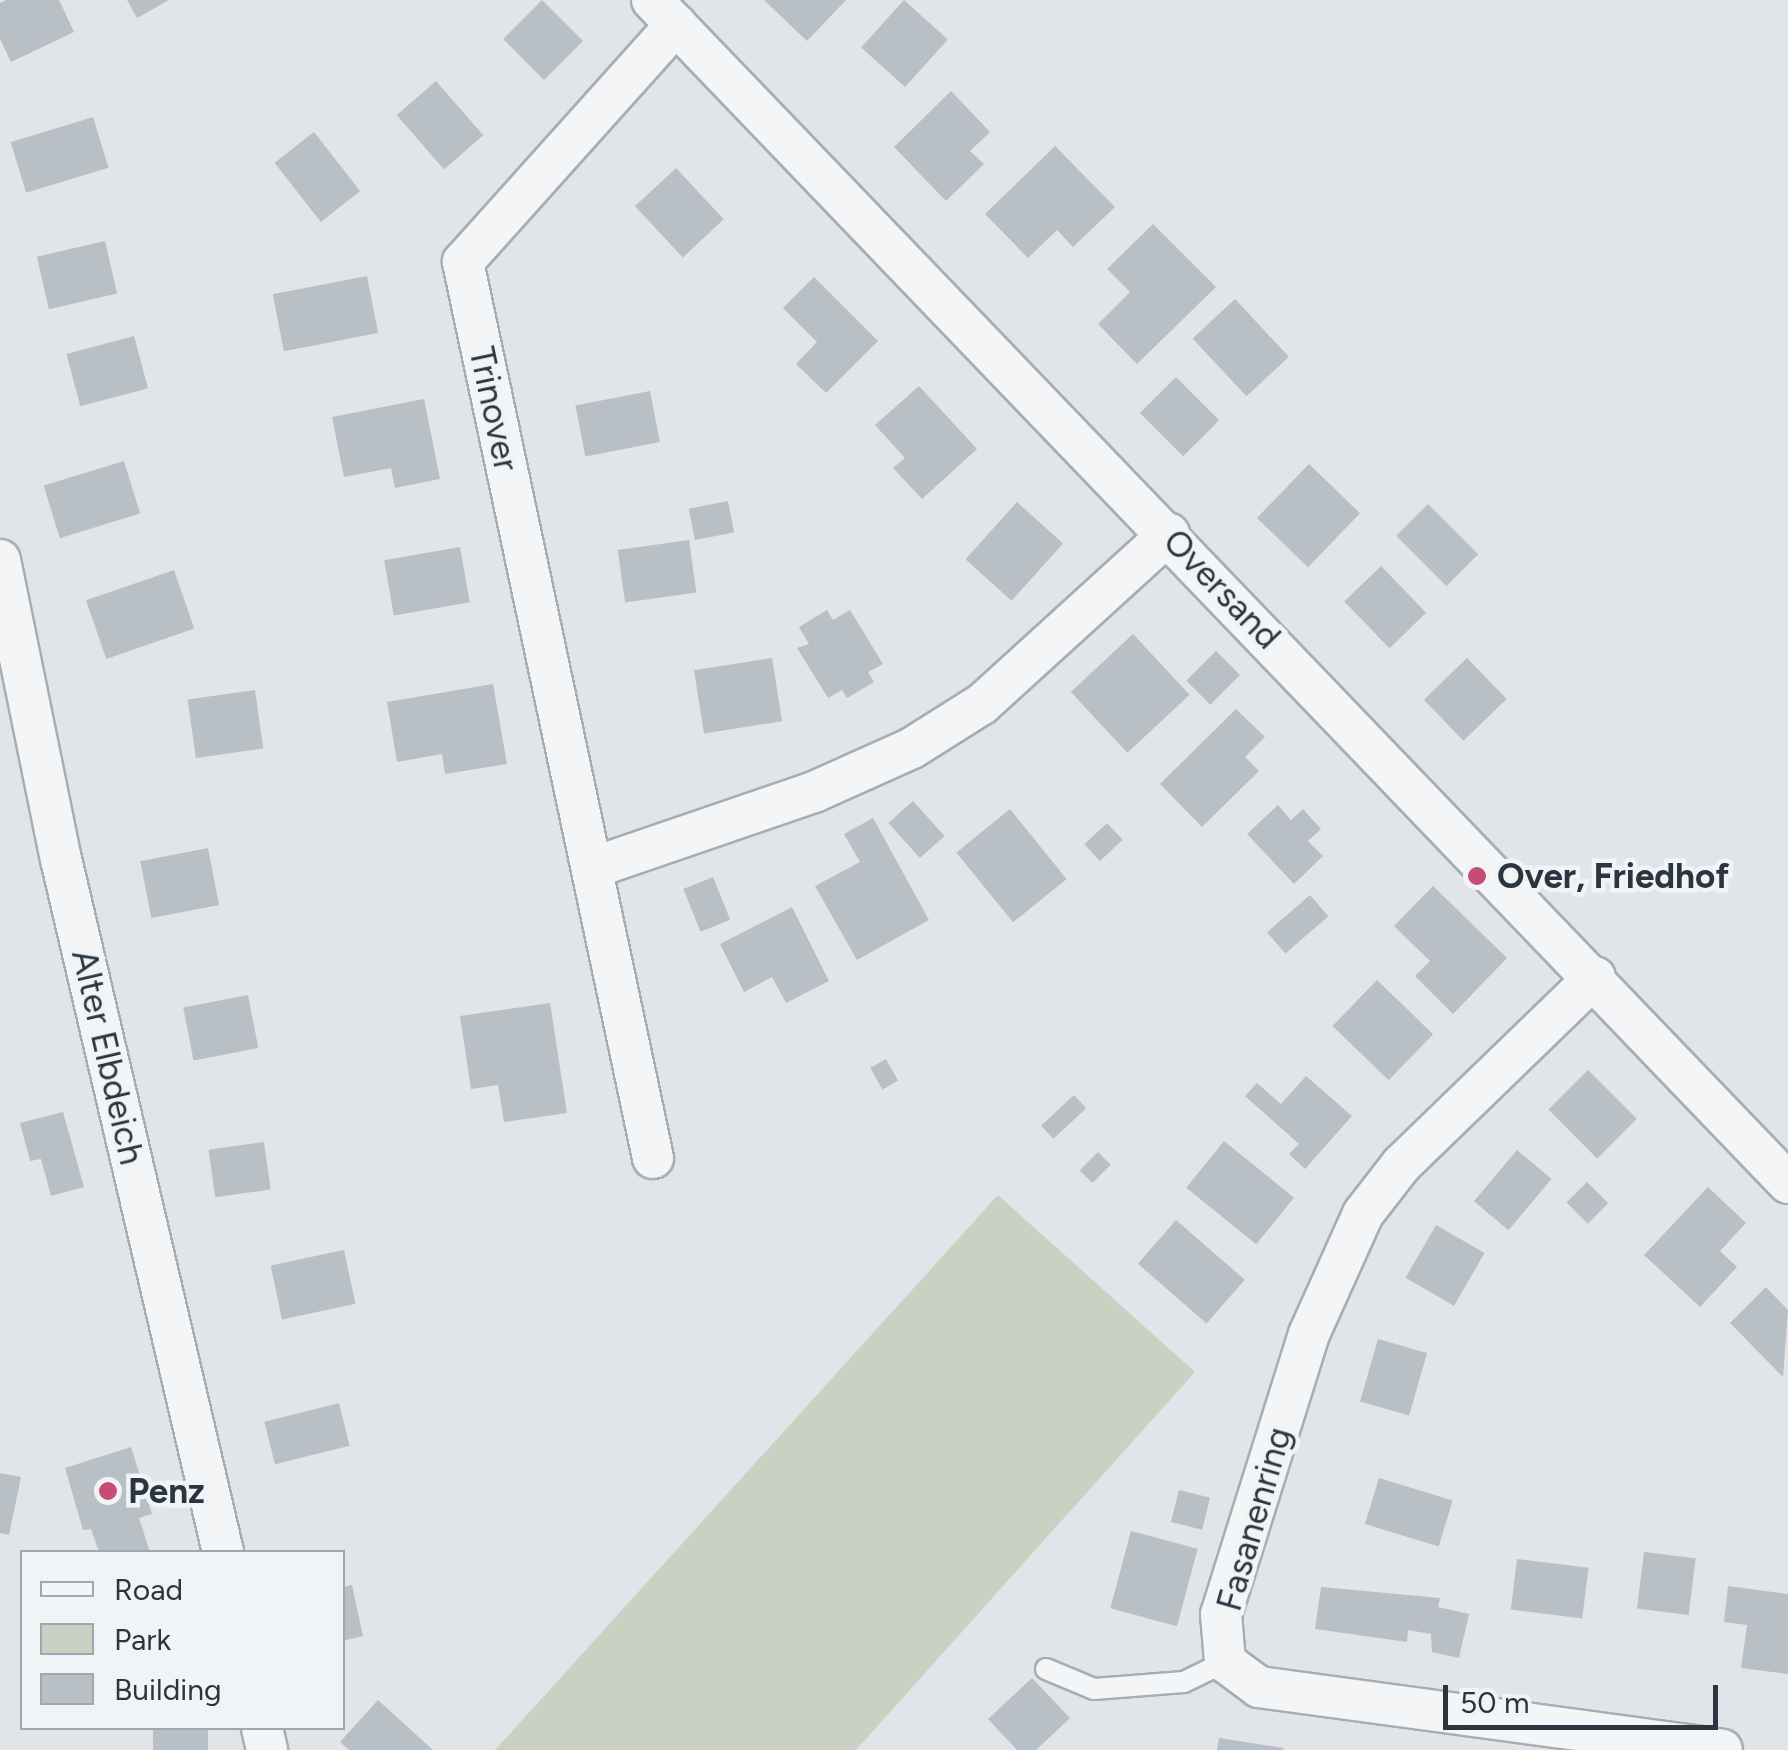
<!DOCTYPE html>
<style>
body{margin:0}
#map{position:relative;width:1788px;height:1750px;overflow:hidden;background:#e1e5e9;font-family:Figtree,sans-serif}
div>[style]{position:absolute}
.green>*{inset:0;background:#c9d2c2}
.building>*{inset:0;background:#b8bfc5;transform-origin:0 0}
.roads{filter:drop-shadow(2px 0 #a6adb3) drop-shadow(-2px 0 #a6adb3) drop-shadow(0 2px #a6adb3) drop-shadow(0 -2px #a6adb3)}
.service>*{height:20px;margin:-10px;padding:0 10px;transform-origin:10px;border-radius:10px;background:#f3f5f7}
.minor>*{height:40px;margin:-20px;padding:0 20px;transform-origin:20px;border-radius:20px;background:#f3f5f7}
.dots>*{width:28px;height:28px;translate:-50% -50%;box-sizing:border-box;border:5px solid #f0f4f6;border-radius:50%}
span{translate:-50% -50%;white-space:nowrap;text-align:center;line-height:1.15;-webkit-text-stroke:9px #f0f4f6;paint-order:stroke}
.street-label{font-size:35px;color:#2a353f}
.poi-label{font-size:35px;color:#2a353f;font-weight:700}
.left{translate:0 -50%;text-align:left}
.legend{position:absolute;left:20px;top:1550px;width:325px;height:180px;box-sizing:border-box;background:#f0f4f6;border:2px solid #a1a8ad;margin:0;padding:12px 18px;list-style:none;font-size:30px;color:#2a353f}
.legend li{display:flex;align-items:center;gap:20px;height:50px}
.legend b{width:50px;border:2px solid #a1a8ad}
.scale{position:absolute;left:1443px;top:1685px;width:275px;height:45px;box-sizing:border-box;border:5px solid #2a353f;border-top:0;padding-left:12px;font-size:30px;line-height:35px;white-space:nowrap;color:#2a353f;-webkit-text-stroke:8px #f0f4f6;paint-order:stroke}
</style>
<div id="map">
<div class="green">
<div style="clip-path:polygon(998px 1195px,1195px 1372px,856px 1750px,495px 1750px)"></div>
</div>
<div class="building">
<div style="clip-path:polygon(6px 0,59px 0,74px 32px,11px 62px,0 39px,0 3px)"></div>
<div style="clip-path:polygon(127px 0,169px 0,137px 18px)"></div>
<div style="left:542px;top:0;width:58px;height:55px;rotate:45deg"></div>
<div style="clip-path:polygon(764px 0,846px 0,807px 41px)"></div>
<div style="left:904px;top:0;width:59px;height:64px;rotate:42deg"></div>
<div style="left:436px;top:81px;width:72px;height:52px;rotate:49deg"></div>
<div style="clip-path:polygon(951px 91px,990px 132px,970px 151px,984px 164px,946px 201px,894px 147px)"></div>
<div style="left:93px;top:117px;width:53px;height:86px;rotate:73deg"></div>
<div style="left:314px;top:132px;width:75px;height:50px;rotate:52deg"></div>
<div style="clip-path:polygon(1055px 146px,1115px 207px,1073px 247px,1057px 230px,1028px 258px,985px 214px)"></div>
<div style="left:676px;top:168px;width:70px;height:56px;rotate:47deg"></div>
<div style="clip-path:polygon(1153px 224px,1216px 287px,1137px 364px,1098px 324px,1130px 292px,1107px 269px)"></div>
<div style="left:105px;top:241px;width:54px;height:70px;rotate:77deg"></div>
<div style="left:367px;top:276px;width:58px;height:96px;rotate:79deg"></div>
<div style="clip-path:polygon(814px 277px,878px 341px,826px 393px,796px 364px,817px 342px,783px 308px)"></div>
<div style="left:1235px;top:299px;width:79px;height:58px;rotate:47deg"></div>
<div style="left:134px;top:336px;width:54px;height:70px;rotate:75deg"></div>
<div style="left:1176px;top:377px;width:61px;height:51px;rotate:45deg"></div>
<div style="clip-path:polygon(919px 386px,977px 449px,922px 499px,893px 468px,905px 458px,875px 425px)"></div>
<div style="left:650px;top:391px;width:52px;height:76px;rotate:79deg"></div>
<div style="clip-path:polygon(424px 399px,440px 479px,395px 488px,391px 468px,344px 477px,332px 417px)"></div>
<div style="left:124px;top:461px;width:55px;height:84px;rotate:73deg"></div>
<div style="left:1309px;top:464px;width:71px;height:75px;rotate:44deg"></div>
<div style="left:728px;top:501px;width:32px;height:40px;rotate:79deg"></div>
<div style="left:1017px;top:502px;width:62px;height:77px;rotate:42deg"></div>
<div style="left:1428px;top:504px;width:71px;height:45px;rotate:45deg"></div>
<div style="left:689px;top:540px;width:53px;height:72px;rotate:82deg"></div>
<div style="left:460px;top:547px;width:56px;height:77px;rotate:80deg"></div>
<div style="left:1381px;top:566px;width:65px;height:51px;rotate:46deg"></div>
<div style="left:174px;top:570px;width:62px;height:93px;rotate:71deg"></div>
<div style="clip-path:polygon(827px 610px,833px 620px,850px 610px,883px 664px,868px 672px,874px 682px,847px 698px,842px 690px,828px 698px,797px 648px,809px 644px,799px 627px)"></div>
<div style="left:1133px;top:634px;width:83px;height:85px;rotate:47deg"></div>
<div style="left:1216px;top:651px;width:34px;height:42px;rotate:45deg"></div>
<div style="left:772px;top:658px;width:64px;height:79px;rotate:81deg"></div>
<div style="left:1467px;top:658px;width:57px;height:60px;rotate:46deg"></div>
<div style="clip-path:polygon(493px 684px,507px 764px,445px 774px,442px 754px,397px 762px,387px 702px)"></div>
<div style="left:255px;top:690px;width:59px;height:68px;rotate:82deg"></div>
<div style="clip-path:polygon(1236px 709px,1265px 737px,1245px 757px,1259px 771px,1202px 827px,1160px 784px)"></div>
<div style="left:913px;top:801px;width:47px;height:33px;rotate:48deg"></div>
<div style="clip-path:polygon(1278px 805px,1291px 820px,1303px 809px,1321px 829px,1308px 841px,1323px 856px,1294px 884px,1247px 834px)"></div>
<div style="left:1010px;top:809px;width:90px;height:69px;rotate:51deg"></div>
<div style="clip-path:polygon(873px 818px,929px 920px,857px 960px,815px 886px,860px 862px,844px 834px)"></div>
<div style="left:1107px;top:823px;width:23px;height:31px;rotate:47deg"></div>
<div style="left:208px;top:848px;width:58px;height:69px;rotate:79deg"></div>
<div style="left:713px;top:877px;width:46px;height:32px;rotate:68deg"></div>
<div style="clip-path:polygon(1433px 886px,1507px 958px,1453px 1014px,1415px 976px,1430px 961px,1394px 926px)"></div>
<div style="left:1310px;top:895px;width:28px;height:57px;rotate:49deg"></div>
<div style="clip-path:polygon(792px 907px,829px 981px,786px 1003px,772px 977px,744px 992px,720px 944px)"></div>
<div style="left:1377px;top:980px;width:78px;height:64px;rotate:44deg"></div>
<div style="left:248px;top:995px;width:54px;height:66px;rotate:79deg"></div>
<div style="clip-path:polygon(550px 1003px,567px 1113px,504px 1122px,498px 1085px,471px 1089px,460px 1016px)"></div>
<div style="left:886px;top:1059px;width:25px;height:18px;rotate:61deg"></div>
<div style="left:1588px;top:1070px;width:69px;height:56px;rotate:45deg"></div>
<div style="clip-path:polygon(1306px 1076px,1352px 1116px,1305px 1169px,1289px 1154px,1299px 1144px,1245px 1096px,1257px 1083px,1281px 1104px)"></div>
<div style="left:1074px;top:1095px;width:18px;height:45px;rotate:47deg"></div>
<div style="clip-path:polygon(63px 1112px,84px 1187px,51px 1196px,41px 1159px,30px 1161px,20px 1123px)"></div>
<div style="left:1224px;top:1141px;width:90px;height:60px;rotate:39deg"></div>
<div style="left:264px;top:1142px;width:48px;height:56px;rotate:82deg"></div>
<div style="left:1517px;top:1150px;width:45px;height:67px;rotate:40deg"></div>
<div style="left:1098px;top:1152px;width:18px;height:26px;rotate:45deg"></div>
<div style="left:1587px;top:1182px;width:30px;height:29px;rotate:45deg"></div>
<div style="clip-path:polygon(1708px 1187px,1746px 1223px,1720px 1251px,1737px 1267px,1700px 1307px,1644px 1255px)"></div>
<div style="left:1176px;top:1220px;width:91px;height:58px;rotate:41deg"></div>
<div style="left:1436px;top:1225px;width:56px;height:61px;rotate:30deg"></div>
<div style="left:344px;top:1250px;width:55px;height:75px;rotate:78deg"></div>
<div style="clip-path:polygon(1766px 1287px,1788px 1310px,1783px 1377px,1730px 1323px)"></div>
<div style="left:1378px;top:1339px;width:51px;height:65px;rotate:16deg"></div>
<div style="left:339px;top:1403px;width:44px;height:77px;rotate:76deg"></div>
<div style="clip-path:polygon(131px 1447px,152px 1514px,139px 1518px,150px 1552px,99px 1552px,91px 1529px,83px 1530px,65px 1468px)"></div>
<div style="clip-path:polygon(0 1473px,21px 1477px,9px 1535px,0 1533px)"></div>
<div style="left:1379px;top:1478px;width:77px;height:48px;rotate:17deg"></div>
<div style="left:1179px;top:1490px;width:32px;height:33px;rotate:14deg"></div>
<div style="left:1131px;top:1531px;width:69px;height:80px;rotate:15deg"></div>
<div style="left:1644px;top:1552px;width:52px;height:57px;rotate:7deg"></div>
<div style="left:1517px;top:1559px;width:72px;height:51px;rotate:7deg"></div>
<div style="clip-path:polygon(352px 1585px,363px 1636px,342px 1641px,342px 1587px)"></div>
<div style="clip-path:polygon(1728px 1586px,1788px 1594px,1788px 1674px,1741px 1668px,1747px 1625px,1724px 1622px)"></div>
<div style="clip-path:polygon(1321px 1587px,1440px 1598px,1438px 1607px,1469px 1614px,1459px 1658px,1432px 1652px,1431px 1634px,1408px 1630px,1407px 1642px,1315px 1629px)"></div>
<div style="clip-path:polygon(1032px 1678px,1070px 1718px,1036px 1750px,1017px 1750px,988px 1719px)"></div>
<div style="clip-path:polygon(378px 1700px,433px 1750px,349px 1750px,340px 1742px)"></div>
<div style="left:153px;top:1728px;width:55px;height:22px"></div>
<div style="clip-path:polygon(1219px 1738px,1284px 1748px,1283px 1750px,1217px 1750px)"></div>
</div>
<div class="roads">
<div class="service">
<div style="left:1046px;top:1669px;width:52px;rotate:22.6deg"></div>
<div style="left:1094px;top:1689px;width:90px;rotate:-4.4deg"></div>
<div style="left:1184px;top:1682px;width:46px;rotate:-26deg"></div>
</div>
<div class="minor">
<div style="left:652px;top:0;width:1640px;rotate:46.16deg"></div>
<div style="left:0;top:560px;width:305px;rotate:78.5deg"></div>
<div style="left:61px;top:859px;width:712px;rotate:76.84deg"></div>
<div style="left:592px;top:868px;width:235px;rotate:-18.9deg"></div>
<div style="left:814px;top:792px;width:107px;rotate:-24.2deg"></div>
<div style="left:912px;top:748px;width:83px;rotate:-32.2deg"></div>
<div style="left:982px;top:704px;width:253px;rotate:-42.3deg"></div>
<div style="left:1595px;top:977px;width:270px;rotate:135.9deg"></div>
<div style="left:1401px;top:1165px;width:62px;rotate:127.8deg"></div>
<div style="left:1363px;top:1214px;width:132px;rotate:114.2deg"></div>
<div style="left:1309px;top:1334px;width:294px;rotate:107.4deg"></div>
<div style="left:1221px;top:1614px;width:48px;rotate:85.2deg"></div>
<div style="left:1225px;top:1662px;width:42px;rotate:36.3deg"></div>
<div style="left:1259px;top:1687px;width:467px;rotate:7.7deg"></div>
<div style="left:653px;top:1158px;width:916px;rotate:-101.97deg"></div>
<div style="left:463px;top:262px;width:319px;rotate:-48.1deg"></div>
<div style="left:262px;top:1728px;width:23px;rotate:77deg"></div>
</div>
</div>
<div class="dots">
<div style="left:1477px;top:876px;background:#c64d71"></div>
<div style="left:108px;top:1491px;background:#c64d71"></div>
</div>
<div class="street-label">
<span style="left:494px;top:409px;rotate:78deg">Trinover</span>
<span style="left:1222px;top:589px;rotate:46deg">Oversand</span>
<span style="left:108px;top:1057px;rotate:77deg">Alter Elbdeich</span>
<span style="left:1254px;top:1519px;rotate:-74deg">Fasanenring</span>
</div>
<div class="poi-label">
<span class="left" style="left:1497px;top:876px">Over, Friedhof</span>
<span class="left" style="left:128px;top:1491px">Penz</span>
</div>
<ul class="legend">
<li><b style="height:12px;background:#f3f5f7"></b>Road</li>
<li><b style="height:28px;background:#c9d2c2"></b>Park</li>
<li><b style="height:28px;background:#b8bfc5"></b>Building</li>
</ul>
<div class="scale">50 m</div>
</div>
